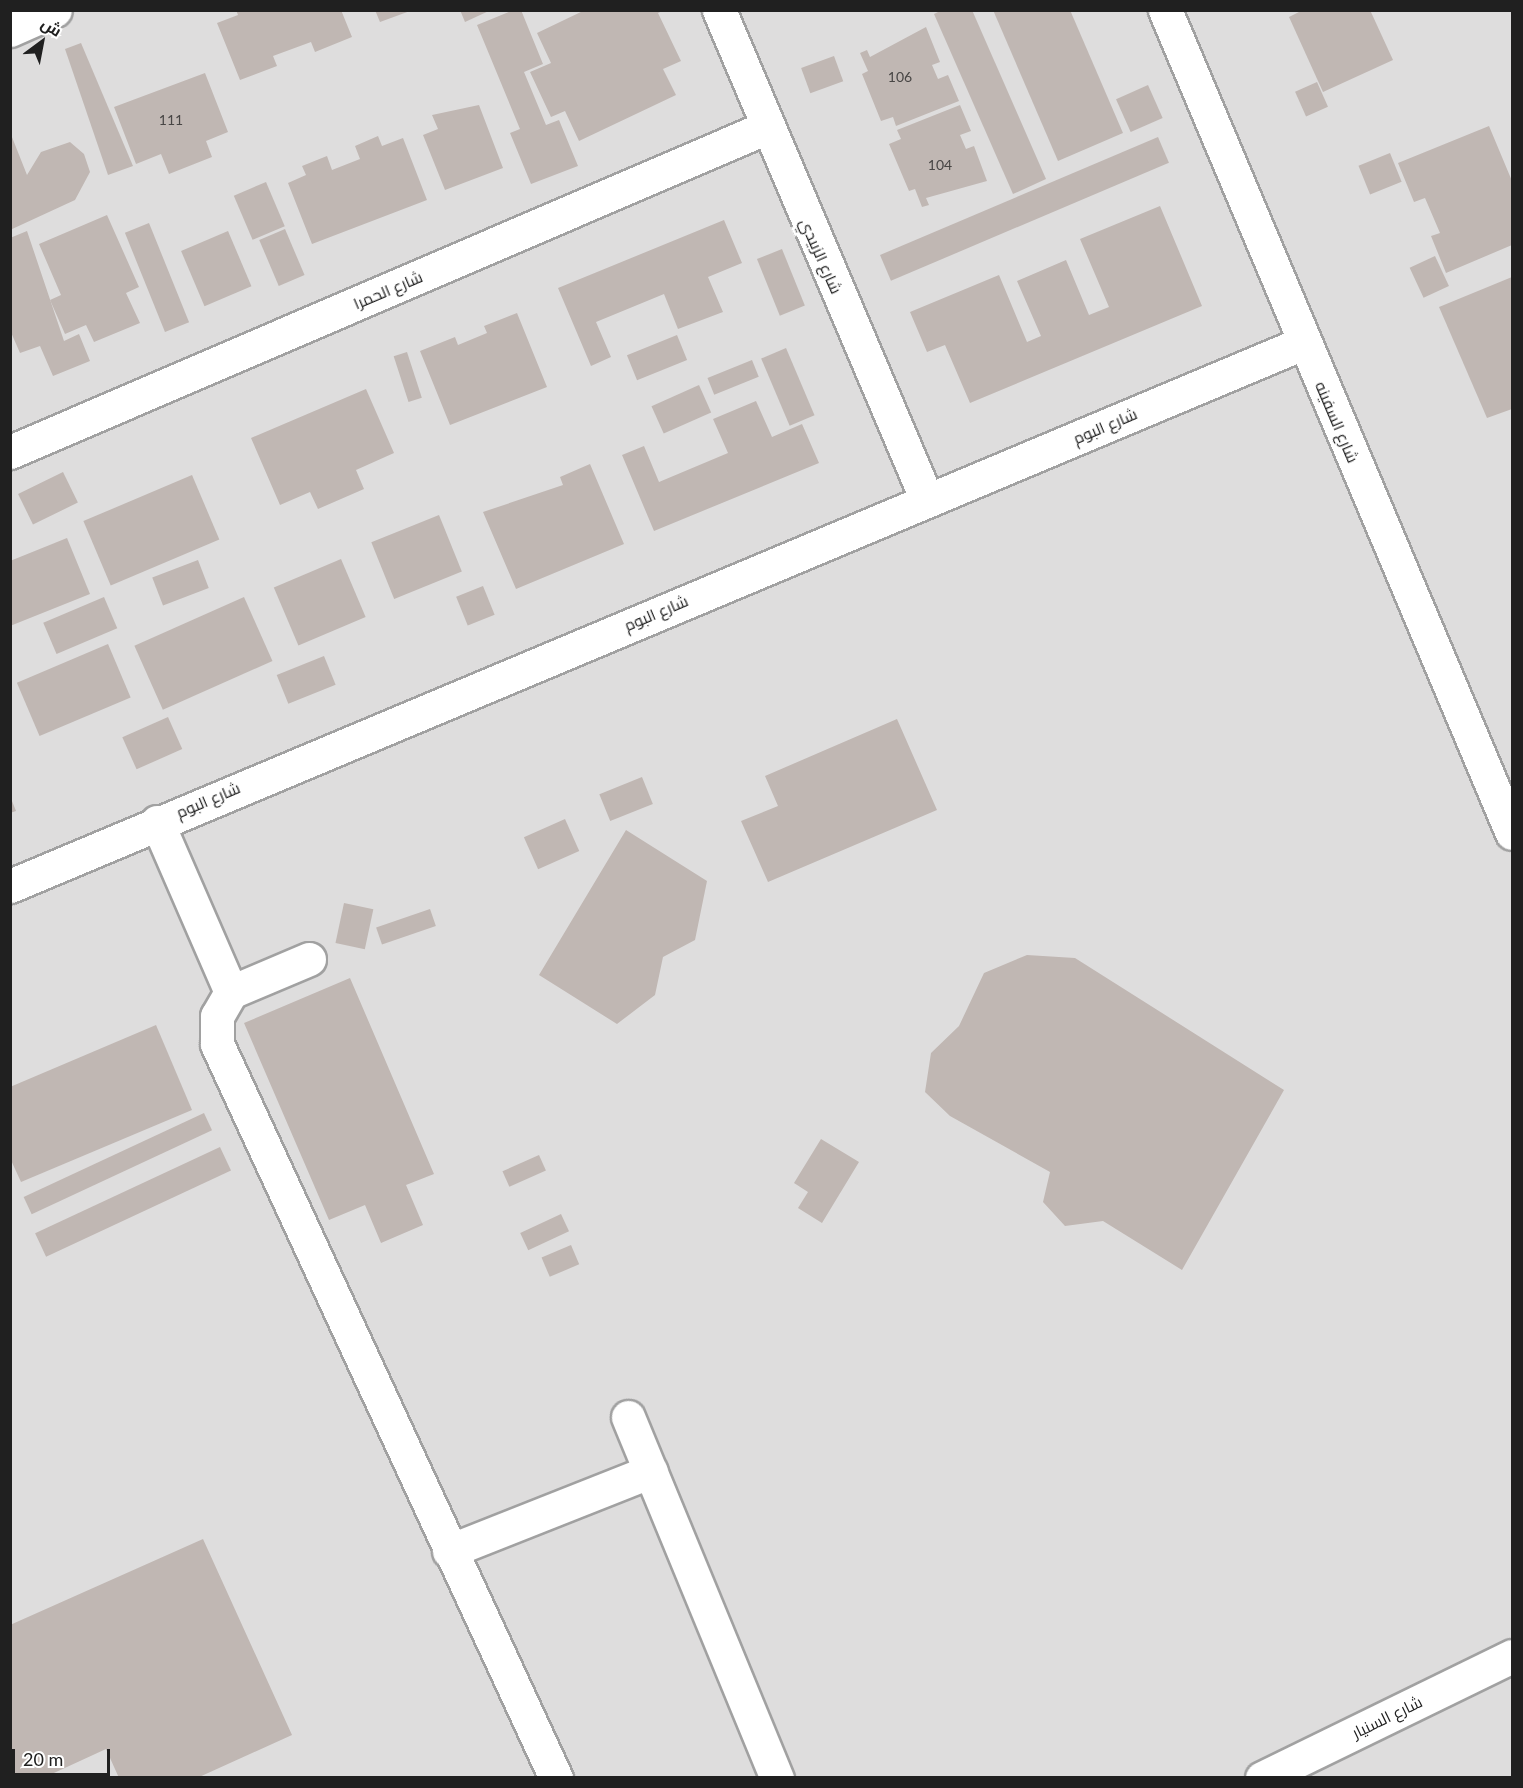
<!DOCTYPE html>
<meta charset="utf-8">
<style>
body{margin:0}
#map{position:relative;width:1523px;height:1788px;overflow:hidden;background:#f0ece7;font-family:Lato,Cairo,sans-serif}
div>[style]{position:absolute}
.residential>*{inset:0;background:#dedddd;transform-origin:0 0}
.building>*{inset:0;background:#c0b7b3;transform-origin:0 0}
.roads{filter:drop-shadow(2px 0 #a1a1a1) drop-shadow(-2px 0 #a1a1a1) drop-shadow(0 2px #a1a1a1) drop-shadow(0 -2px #a1a1a1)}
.minor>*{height:33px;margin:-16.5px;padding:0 16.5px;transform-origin:16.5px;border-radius:16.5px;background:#fff}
span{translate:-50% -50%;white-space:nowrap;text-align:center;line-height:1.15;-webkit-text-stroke:6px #fff;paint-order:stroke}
.number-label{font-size:14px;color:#484645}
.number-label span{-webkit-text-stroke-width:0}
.street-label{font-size:16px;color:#202020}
.frame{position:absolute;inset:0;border:12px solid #202020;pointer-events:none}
.north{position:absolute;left:12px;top:12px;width:60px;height:60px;-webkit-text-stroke:4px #fff;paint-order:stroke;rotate:32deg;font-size:16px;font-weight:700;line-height:24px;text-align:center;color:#202020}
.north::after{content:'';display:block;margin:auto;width:21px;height:27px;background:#202020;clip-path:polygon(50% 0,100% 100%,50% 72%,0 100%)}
.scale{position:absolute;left:12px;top:1749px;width:98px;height:27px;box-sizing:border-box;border:3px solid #202020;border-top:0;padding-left:8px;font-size:18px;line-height:21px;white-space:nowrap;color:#202020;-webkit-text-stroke:4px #fff;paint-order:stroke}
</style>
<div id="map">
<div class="residential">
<div style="left:11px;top:11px;width:1501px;height:1766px"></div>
</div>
<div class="building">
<div style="clip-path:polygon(236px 10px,341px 10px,352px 37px,315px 52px,311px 42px,273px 56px,277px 66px,240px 80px,217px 23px,238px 15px)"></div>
<div style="clip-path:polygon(375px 10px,410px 10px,410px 11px,380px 22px)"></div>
<div style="clip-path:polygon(460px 10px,491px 10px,465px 22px)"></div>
<div style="clip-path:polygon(514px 10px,521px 10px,543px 64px,524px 72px,546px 125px,559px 120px,578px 166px,531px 184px,510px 133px,520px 129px,477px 25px)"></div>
<div style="clip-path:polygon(585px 10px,665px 10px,658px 13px,681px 61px,663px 69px,676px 95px,579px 141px,565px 111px,551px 117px,530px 72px,551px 63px,537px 33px)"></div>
<div style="clip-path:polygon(942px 10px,972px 10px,1046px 179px,1013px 194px,934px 14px)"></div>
<div style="clip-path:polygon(993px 10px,1070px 10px,1123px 133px,1058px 161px)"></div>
<div style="clip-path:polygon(1303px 10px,1370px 10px,1393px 60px,1323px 92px,1289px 17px)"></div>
<div style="clip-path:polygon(926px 27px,940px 62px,932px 65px,938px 79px,948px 75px,959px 101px,896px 126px,893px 117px,881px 121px,862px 74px,868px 71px,860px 53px,867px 50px,870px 57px)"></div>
<div style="clip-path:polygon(81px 43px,133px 166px,108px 175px,65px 49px)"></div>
<div style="left:834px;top:56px;width:27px;height:35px;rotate:70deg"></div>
<div style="clip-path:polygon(205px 73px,228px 132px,206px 141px,212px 157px,169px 174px,161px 154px,136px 164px,114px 107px)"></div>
<div style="left:1317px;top:82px;width:27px;height:24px;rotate:66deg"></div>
<div style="left:1148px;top:85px;width:36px;height:35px;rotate:66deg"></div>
<div style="clip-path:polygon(479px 105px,503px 168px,445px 190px,423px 135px,438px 129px,432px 115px)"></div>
<div style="clip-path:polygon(960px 105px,971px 131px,960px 135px,966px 149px,974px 146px,987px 181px,926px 198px,929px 205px,922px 207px,915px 189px,909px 191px,889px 144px,901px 139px,897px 130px)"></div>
<div style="clip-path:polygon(1489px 126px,1512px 181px,1512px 245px,1446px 273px,1431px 236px,1440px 233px,1425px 198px,1414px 202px,1398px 163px)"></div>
<div style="clip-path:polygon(10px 132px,27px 175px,41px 152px,70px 142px,84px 154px,90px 172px,75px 200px,10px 230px)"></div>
<div style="clip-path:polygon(378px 136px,382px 146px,403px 138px,427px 200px,312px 244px,288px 183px,306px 175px,302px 166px,327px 156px,332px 170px,360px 159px,355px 146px)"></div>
<div style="left:1158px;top:137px;width:28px;height:302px;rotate:67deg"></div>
<div style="left:1390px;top:153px;width:31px;height:34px;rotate:68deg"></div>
<div style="left:266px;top:182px;width:48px;height:35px;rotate:67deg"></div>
<div style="clip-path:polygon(1160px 206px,1202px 306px,970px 403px,945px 345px,927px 352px,910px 312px,999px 275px,1027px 342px,1041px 336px,1017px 281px,1066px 260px,1089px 315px,1109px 307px,1080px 239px)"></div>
<div style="clip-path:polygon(107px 215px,139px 287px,126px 293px,140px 323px,94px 342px,86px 325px,65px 334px,50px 300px,61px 295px,39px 244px)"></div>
<div style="clip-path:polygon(724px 220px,742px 263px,708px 277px,723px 312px,678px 329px,664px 294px,596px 322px,611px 357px,591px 366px,558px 288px)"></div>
<div style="left:149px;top:223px;width:107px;height:26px;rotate:68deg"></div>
<div style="left:285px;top:229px;width:50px;height:28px;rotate:67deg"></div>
<div style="clip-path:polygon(27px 231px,64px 341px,79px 334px,90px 361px,53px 376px,40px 346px,20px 353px,10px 330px,10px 238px)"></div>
<div style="left:228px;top:231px;width:60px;height:51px;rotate:67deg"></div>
<div style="left:782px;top:249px;width:61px;height:27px;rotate:68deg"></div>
<div style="left:1435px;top:256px;width:33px;height:28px;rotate:65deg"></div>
<div style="clip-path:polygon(1512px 277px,1512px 409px,1487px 418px,1439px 307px)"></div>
<div style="clip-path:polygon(517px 313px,547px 387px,450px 425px,420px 351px,455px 337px,458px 345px,487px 333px,484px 326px)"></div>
<div style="left:677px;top:335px;width:27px;height:54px;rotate:68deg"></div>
<div style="left:786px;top:348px;width:73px;height:27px;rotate:67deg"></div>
<div style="left:407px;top:352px;width:48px;height:14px;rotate:72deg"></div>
<div style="left:752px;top:360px;width:18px;height:48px;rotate:68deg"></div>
<div style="left:699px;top:385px;width:30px;height:52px;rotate:66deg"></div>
<div style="clip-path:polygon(366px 389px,394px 453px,356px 470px,364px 489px,318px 509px,310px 492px,280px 505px,251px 438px)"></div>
<div style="clip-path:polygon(756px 401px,772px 437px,802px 424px,819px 463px,654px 531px,622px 455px,644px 446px,659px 482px,728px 453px,713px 419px)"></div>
<div style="clip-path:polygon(590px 464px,624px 544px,516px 589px,483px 512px,563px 485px,560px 477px)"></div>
<div style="left:63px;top:472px;width:34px;height:50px;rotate:64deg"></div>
<div style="left:192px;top:475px;width:70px;height:118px;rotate:67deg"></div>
<div style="left:439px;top:515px;width:61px;height:73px;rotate:68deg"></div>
<div style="clip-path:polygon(67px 538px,90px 594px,10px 626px,10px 561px)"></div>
<div style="left:341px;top:559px;width:63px;height:73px;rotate:67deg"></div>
<div style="left:198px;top:560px;width:30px;height:49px;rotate:69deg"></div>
<div style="left:483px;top:586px;width:31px;height:29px;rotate:68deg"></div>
<div style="left:104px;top:597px;width:34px;height:66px;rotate:67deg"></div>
<div style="left:244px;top:597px;width:70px;height:120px;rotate:66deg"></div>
<div style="left:108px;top:644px;width:58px;height:99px;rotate:67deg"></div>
<div style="left:324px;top:656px;width:31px;height:51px;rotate:68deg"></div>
<div style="left:168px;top:717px;width:35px;height:50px;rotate:66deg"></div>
<div style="clip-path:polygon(897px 719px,937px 810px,768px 882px,741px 821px,778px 806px,765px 776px)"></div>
<div style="left:642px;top:777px;width:29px;height:46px;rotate:68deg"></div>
<div style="clip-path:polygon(10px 796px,16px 811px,10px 813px)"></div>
<div style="left:565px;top:819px;width:35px;height:45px;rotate:66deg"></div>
<div style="clip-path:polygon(626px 830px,707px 881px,695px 940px,663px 957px,655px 995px,617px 1024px,539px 975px)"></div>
<div style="left:344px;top:903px;width:30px;height:41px;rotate:12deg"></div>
<div style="left:430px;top:909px;width:18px;height:57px;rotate:71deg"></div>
<div style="clip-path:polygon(1027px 955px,1075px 958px,1284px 1090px,1182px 1270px,1103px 1221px,1065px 1226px,1043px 1202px,1050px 1172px,950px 1116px,925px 1092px,931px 1053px,959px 1026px,984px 973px)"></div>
<div style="clip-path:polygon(350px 978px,434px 1174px,406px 1185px,423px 1225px,381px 1243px,365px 1205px,329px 1220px,244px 1023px)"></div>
<div style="clip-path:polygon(156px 1025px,192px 1110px,21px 1182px,10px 1158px,10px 1087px)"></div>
<div style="left:204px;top:1113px;width:19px;height:199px;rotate:65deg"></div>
<div style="clip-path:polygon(821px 1139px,859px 1162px,822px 1223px,798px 1208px,808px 1192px,794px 1183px)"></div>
<div style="left:220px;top:1147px;width:26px;height:204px;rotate:65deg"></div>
<div style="left:539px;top:1155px;width:17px;height:40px;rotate:66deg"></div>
<div style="left:561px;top:1214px;width:19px;height:45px;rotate:65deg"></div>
<div style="left:571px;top:1245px;width:21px;height:32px;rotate:67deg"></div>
<div style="clip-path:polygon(203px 1539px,292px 1735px,197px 1778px,119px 1778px,106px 1749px,43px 1778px,10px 1778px,10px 1625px)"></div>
</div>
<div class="roads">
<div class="minor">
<div style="left:719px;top:10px;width:532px;rotate:67deg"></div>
<div style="left:1165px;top:10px;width:893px;rotate:67.14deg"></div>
<div style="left:10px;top:30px;width:49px;rotate:-24deg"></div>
<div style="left:10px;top:452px;width:822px;rotate:-23.23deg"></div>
<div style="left:157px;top:822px;width:185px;rotate:66.5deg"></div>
<div style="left:10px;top:886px;width:1402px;rotate:-22.78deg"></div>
<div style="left:309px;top:959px;width:85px;rotate:157.1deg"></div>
<div style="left:231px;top:992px;width:28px;rotate:120deg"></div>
<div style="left:217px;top:1016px;width:28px;rotate:90deg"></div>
<div style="left:217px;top:1044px;width:809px;rotate:65.21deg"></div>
<div style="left:628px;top:1417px;width:391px;rotate:67.6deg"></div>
<div style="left:449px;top:1551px;width:217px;rotate:-21.6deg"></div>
<div style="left:1262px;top:1778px;width:278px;rotate:-26deg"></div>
</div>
</div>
<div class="number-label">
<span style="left:900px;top:77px">106</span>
<span style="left:171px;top:120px">111</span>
<span style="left:940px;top:165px">104</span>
</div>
<div class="street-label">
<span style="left:821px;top:256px;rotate:66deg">شارع الزبيدي</span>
<span style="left:388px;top:290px;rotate:-23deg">شارع الحمرا</span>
<span style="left:1337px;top:422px;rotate:67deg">شارع السفينه</span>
<span style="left:1105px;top:426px;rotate:-23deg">شارع البوم</span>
<span style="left:656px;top:613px;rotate:-23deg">شارع البوم</span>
<span style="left:208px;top:800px;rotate:-23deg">شارع البوم</span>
<span style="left:1387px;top:1717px;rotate:-26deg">شارع السنيار</span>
</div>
<div class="frame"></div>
<div class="north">ش</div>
<div class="scale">20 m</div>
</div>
